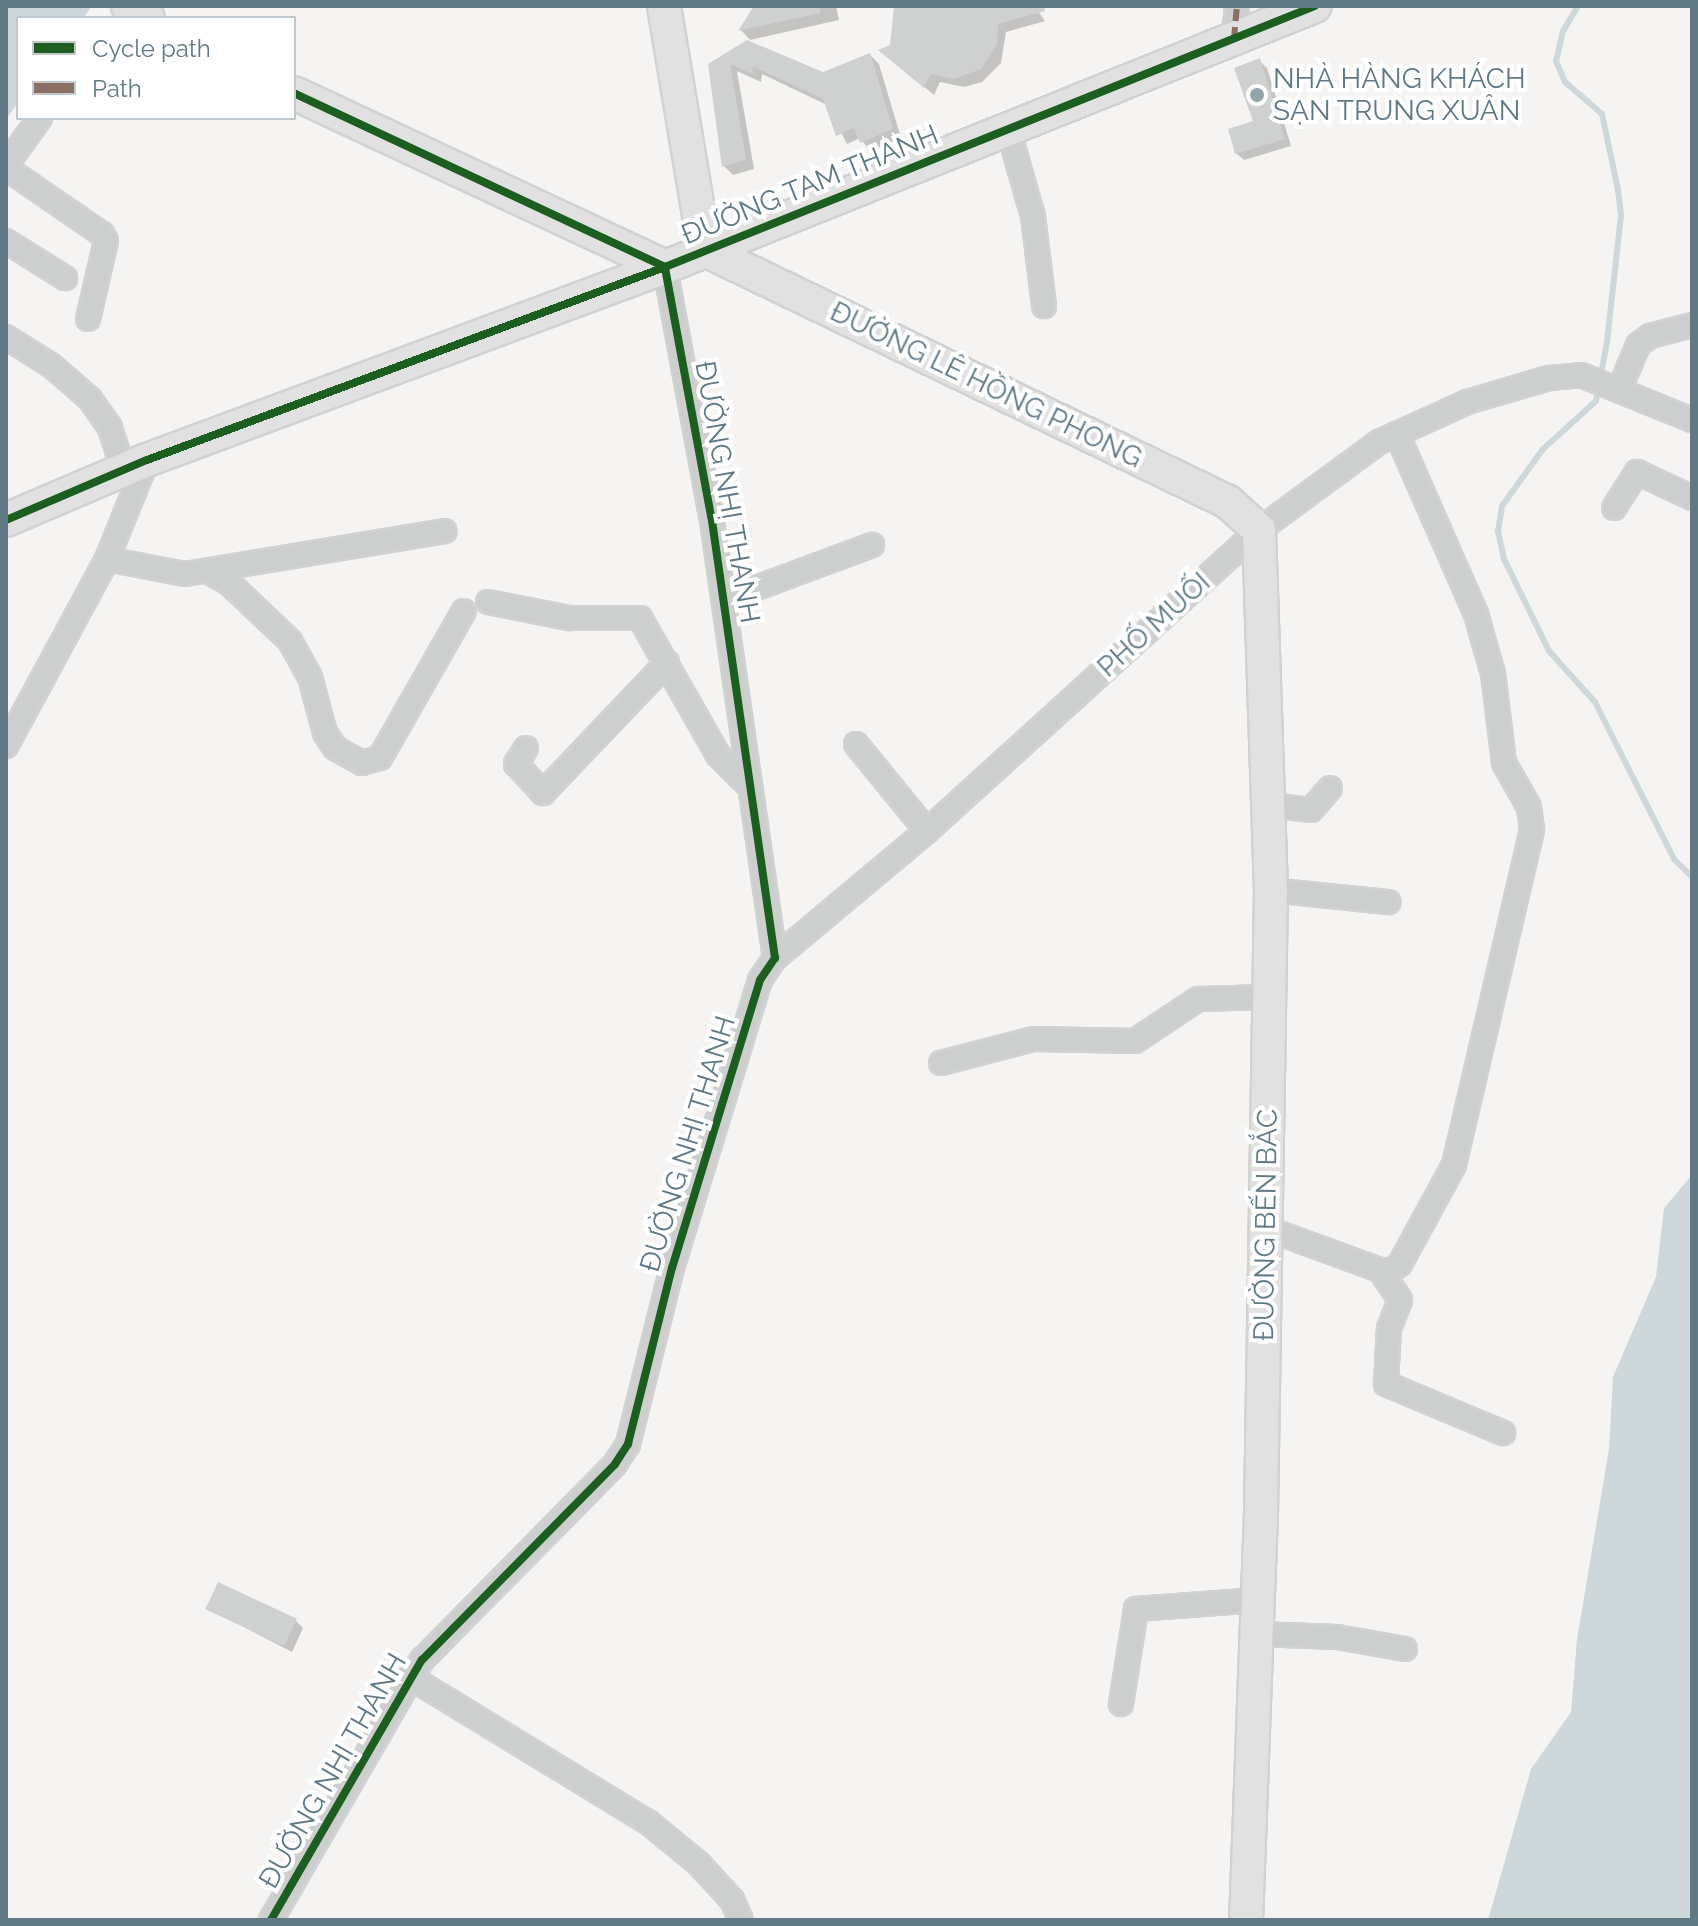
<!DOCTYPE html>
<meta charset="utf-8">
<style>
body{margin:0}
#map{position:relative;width:1698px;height:1926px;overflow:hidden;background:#f5f4f2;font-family:Raleway,sans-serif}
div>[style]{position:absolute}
.water>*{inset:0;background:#ced7da}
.shadow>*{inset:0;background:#0003}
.stream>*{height:6px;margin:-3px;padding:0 3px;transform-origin:3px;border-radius:3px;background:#ced7da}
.building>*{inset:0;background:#cfd0d0;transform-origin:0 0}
.roads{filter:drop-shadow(2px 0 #d1d2d2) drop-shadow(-2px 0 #d1d2d2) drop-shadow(0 2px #d1d2d2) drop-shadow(0 -2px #d1d2d2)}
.street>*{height:22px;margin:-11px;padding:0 11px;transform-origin:11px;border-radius:11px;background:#cdcfcf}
.secondary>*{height:32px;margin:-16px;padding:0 16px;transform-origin:16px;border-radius:16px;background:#e1e1e2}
.quiet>*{height:6px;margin-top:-3px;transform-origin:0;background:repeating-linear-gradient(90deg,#8d6e63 0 12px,transparent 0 18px)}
.cycleway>*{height:8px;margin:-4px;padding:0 4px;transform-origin:4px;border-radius:4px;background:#1b5e20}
.dots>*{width:22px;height:22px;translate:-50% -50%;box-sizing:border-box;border:4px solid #fff;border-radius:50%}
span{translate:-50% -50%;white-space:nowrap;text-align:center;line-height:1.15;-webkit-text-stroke:8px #fff;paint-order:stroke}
.poi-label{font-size:28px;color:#617985}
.left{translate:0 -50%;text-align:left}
.street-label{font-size:28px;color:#617985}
.frame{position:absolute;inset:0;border:8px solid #617985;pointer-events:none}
.legend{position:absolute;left:16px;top:16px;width:280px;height:104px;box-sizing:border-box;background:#fff;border:2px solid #c0c9ce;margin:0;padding:10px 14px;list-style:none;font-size:24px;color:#617985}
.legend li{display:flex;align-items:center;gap:16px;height:40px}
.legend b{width:40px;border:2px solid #c0c9ce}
</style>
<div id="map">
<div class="water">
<div style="clip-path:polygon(6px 6px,92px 6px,83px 18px,18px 18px,18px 103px,6px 119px)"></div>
<div style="clip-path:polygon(1692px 1175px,1692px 1920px,1488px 1920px,1531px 1769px,1571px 1712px,1577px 1639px,1609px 1449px,1613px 1377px,1656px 1277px,1664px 1208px)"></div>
</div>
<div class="shadow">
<div style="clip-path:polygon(755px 6px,836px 6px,839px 20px,750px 40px,741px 30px)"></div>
<div style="clip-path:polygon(897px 6px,1034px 6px,1045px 21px,1006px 32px,1001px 63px,982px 82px,964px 87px,940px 82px,934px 95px,890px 58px)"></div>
<div style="clip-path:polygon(748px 43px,823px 75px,870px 55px,879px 64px,901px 138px,870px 151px,860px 138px,847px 144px,827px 105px,762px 74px,761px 82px,737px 71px,754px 169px,733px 175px,724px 166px,710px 65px)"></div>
<div style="clip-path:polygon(1259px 61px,1267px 68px,1291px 146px,1244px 160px,1236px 153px,1255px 123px)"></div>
<div style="clip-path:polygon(207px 1608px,296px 1621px,303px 1628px,292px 1652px)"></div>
</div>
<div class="stream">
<div style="left:1578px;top:6px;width:29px;rotate:121deg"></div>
<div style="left:1563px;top:31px;width:31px;rotate:103deg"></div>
<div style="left:1556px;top:61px;width:23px;rotate:67deg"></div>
<div style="left:1565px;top:82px;width:49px;rotate:40.9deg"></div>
<div style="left:1602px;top:114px;width:78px;rotate:78.1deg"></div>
<div style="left:1618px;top:190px;width:25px;rotate:83deg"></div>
<div style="left:1621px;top:215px;width:128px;rotate:96.3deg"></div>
<div style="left:1607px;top:342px;width:60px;rotate:100.6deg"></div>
<div style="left:1596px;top:401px;width:72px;rotate:137.8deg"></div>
<div style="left:1543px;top:449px;width:70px;rotate:125.7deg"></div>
<div style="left:1502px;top:506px;width:25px;rotate:99deg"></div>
<div style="left:1498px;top:531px;width:29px;rotate:78deg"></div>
<div style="left:1504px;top:559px;width:102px;rotate:63.9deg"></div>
<div style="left:1549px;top:651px;width:69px;rotate:48deg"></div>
<div style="left:1595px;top:702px;width:176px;rotate:63.3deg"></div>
<div style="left:1674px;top:859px;width:25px;rotate:45deg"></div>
</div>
<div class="building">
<div style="clip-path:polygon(754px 6px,820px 6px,820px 13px,738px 31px)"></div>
<div style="clip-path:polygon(894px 6px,1044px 6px,1045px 11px,998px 24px,997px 45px,981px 69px,954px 79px,931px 74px,924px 88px,878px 50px,890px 45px)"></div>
<div style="clip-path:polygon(747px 40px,823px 72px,870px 53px,893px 129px,860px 143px,854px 128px,836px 136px,823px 99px,753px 66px,752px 74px,730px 64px,746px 160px,722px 167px,708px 64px)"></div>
<div style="clip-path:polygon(1260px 58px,1285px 139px,1235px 154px,1228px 129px,1253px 121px,1234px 68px)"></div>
<div style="left:218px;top:1582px;width:87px;height:30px;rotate:25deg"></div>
</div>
<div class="roads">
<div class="street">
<div style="left:1234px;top:39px;width:33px;rotate:-85deg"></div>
<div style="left:1008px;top:129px;width:91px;rotate:74deg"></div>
<div style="left:1033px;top:216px;width:91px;rotate:83deg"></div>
<div style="left:6px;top:165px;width:58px;rotate:-54.1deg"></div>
<div style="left:6px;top:168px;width:116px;rotate:34.5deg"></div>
<div style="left:102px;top:234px;width:8px;rotate:60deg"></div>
<div style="left:106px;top:241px;width:80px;rotate:103deg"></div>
<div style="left:6px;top:241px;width:70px;rotate:32.1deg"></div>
<div style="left:6px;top:337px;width:54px;rotate:32.2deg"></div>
<div style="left:52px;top:366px;width:50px;rotate:41deg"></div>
<div style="left:90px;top:399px;width:35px;rotate:55deg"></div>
<div style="left:110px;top:428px;width:45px;rotate:72deg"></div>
<div style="left:1620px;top:388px;width:47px;rotate:-67.3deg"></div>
<div style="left:1638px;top:345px;width:15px;rotate:-37deg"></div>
<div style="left:1650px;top:336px;width:43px;rotate:-14.7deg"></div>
<div style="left:1614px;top:508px;width:43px;rotate:-57.4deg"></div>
<div style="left:1637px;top:472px;width:61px;rotate:25.3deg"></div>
<div style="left:107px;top:559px;width:79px;rotate:10.9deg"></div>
<div style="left:185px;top:574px;width:263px;rotate:-9.4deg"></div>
<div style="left:207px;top:571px;width:26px;rotate:29deg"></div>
<div style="left:230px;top:584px;width:83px;rotate:43.5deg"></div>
<div style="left:290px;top:641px;width:41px;rotate:60.9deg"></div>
<div style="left:310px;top:677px;width:58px;rotate:75deg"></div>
<div style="left:325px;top:733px;width:18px;rotate:56deg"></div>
<div style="left:335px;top:748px;width:31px;rotate:29deg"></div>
<div style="left:362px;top:763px;width:19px;rotate:-16deg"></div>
<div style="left:380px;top:758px;width:169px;rotate:-60.3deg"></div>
<div style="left:724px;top:600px;width:158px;rotate:-20.4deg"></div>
<div style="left:488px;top:602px;width:83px;rotate:11.2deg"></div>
<div style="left:569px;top:618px;width:71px"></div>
<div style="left:640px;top:618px;width:158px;rotate:60.3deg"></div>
<div style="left:718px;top:755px;width:42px;rotate:45deg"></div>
<div style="left:856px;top:744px;width:112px;rotate:50.8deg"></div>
<div style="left:6px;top:746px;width:213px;rotate:-61.6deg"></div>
<div style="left:107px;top:559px;width:107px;rotate:-68deg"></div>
<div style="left:526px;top:748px;width:19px;rotate:122deg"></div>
<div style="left:516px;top:764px;width:40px;rotate:47deg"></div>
<div style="left:543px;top:793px;width:180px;rotate:-46.4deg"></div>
<div style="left:1270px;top:805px;width:41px;rotate:7deg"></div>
<div style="left:1311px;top:810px;width:29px;rotate:-49deg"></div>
<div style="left:1271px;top:890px;width:118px;rotate:5.9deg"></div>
<div style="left:775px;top:958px;width:198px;rotate:-39.9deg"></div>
<div style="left:927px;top:831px;width:448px;rotate:-42.2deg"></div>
<div style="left:1259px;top:530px;width:149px;rotate:-36.3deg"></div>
<div style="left:1379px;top:442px;width:97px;rotate:-24.4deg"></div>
<div style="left:1467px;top:402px;width:85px;rotate:-16.3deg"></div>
<div style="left:1549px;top:378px;width:32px;rotate:-5deg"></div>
<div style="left:1581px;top:375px;width:120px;rotate:22.1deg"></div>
<div style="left:941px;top:1063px;width:96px;rotate:-14.5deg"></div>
<div style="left:1034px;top:1039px;width:101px;rotate:1.1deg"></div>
<div style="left:1135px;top:1041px;width:76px;rotate:-33.7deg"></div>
<div style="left:1198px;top:999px;width:72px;rotate:-1.6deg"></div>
<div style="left:1265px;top:1228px;width:122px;rotate:20.1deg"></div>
<div style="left:1380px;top:1270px;width:12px"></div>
<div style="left:1392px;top:1270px;width:10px;rotate:-37deg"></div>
<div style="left:1400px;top:1264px;width:113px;rotate:-61.4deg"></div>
<div style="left:1454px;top:1165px;width:345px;rotate:-76.9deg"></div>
<div style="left:1532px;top:829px;width:22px;rotate:-98deg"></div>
<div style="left:1529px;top:807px;width:51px;rotate:-119.6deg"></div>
<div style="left:1504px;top:763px;width:90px;rotate:-97deg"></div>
<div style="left:1493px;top:674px;width:62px;rotate:-105.8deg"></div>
<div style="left:1476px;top:614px;width:197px;rotate:-113.7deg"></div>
<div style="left:1380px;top:1270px;width:36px;rotate:56deg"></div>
<div style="left:1400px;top:1300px;width:30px;rotate:111deg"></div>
<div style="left:1389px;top:1328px;width:56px;rotate:93.1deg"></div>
<div style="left:1386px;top:1384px;width:127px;rotate:22.7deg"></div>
<div style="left:1257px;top:1634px;width:80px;rotate:2.1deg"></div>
<div style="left:1337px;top:1637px;width:69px;rotate:10deg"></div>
<div style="left:410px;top:1677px;width:279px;rotate:31.4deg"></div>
<div style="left:648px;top:1822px;width:65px;rotate:39.4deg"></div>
<div style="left:698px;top:1863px;width:50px;rotate:47.4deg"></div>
<div style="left:732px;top:1900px;width:22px;rotate:66deg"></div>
<div style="left:1121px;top:1704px;width:96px;rotate:-81deg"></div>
<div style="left:1136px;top:1609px;width:122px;rotate:-4.2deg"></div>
<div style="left:271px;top:1920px;width:301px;rotate:-59.9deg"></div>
<div style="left:422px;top:1660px;width:275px;rotate:-45.4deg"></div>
<div style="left:615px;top:1464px;width:24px;rotate:-57deg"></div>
<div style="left:628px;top:1444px;width:181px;rotate:-76deg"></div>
<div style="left:672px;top:1268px;width:301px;rotate:-73deg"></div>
<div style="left:760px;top:980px;width:27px;rotate:-56deg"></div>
<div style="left:775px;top:958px;width:447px;rotate:-98.2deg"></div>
<div style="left:711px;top:516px;width:253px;rotate:-100.5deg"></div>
</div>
<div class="secondary">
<div style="left:128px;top:6px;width:23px;rotate:31deg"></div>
<div style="left:664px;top:6px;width:247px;rotate:80.5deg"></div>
<div style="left:705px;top:250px;width:581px;rotate:25.73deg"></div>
<div style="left:1228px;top:502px;width:42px;rotate:42.1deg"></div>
<div style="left:1259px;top:530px;width:360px;rotate:88.1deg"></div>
<div style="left:1271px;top:890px;width:623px;rotate:90.92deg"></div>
<div style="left:1261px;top:1513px;width:407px;rotate:92.1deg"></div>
<div style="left:294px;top:93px;width:410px;rotate:25.1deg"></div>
<div style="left:6px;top:520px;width:153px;rotate:-23.1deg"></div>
<div style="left:147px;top:460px;width:553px;rotate:-20.43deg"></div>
<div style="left:665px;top:267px;width:700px;rotate:-21.88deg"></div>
</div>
</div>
<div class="quiet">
<div style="left:1234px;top:39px;width:33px;rotate:-85deg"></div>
</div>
<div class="cycleway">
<div style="left:6px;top:520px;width:153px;rotate:-23.1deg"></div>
<div style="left:147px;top:460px;width:553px;rotate:-20.43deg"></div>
<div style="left:665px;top:267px;width:700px;rotate:-21.88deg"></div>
<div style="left:271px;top:1920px;width:301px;rotate:-59.9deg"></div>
<div style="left:422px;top:1660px;width:275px;rotate:-45.4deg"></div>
<div style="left:615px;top:1464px;width:24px;rotate:-57deg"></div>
<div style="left:628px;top:1444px;width:181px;rotate:-76deg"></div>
<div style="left:672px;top:1268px;width:301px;rotate:-73deg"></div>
<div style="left:760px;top:980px;width:27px;rotate:-56deg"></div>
<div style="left:775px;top:958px;width:447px;rotate:-98.2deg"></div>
<div style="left:711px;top:516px;width:253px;rotate:-100.5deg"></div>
<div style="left:665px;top:267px;width:410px;rotate:-154.9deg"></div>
</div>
<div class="dots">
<div style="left:1257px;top:95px;background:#95a4ab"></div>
</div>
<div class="poi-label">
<span class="left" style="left:1273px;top:95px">NHÀ HÀNG KHÁCH<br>SẠN TRUNG XUÂN</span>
</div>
<div class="street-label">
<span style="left:810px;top:185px;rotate:-22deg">ĐƯỜNG TAM THANH</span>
<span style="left:986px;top:385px;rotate:26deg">ĐƯỜNG LÊ HỒNG PHONG</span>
<span style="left:727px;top:492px;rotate:80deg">ĐƯỜNG NHỊ THANH</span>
<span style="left:1154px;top:625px;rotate:-42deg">PHỐ MUỐI</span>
<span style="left:688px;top:1144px;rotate:-73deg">ĐƯỜNG NHỊ THANH</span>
<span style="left:1266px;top:1225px;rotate:-89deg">ĐƯỜNG BẾN BẮC</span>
<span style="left:333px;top:1771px;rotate:-60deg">ĐƯỜNG NHỊ THANH</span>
</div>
<div class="frame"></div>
<ul class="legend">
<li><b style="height:10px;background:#1b5e20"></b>Cycle path</li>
<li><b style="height:10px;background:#8d6e63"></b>Path</li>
</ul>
</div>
